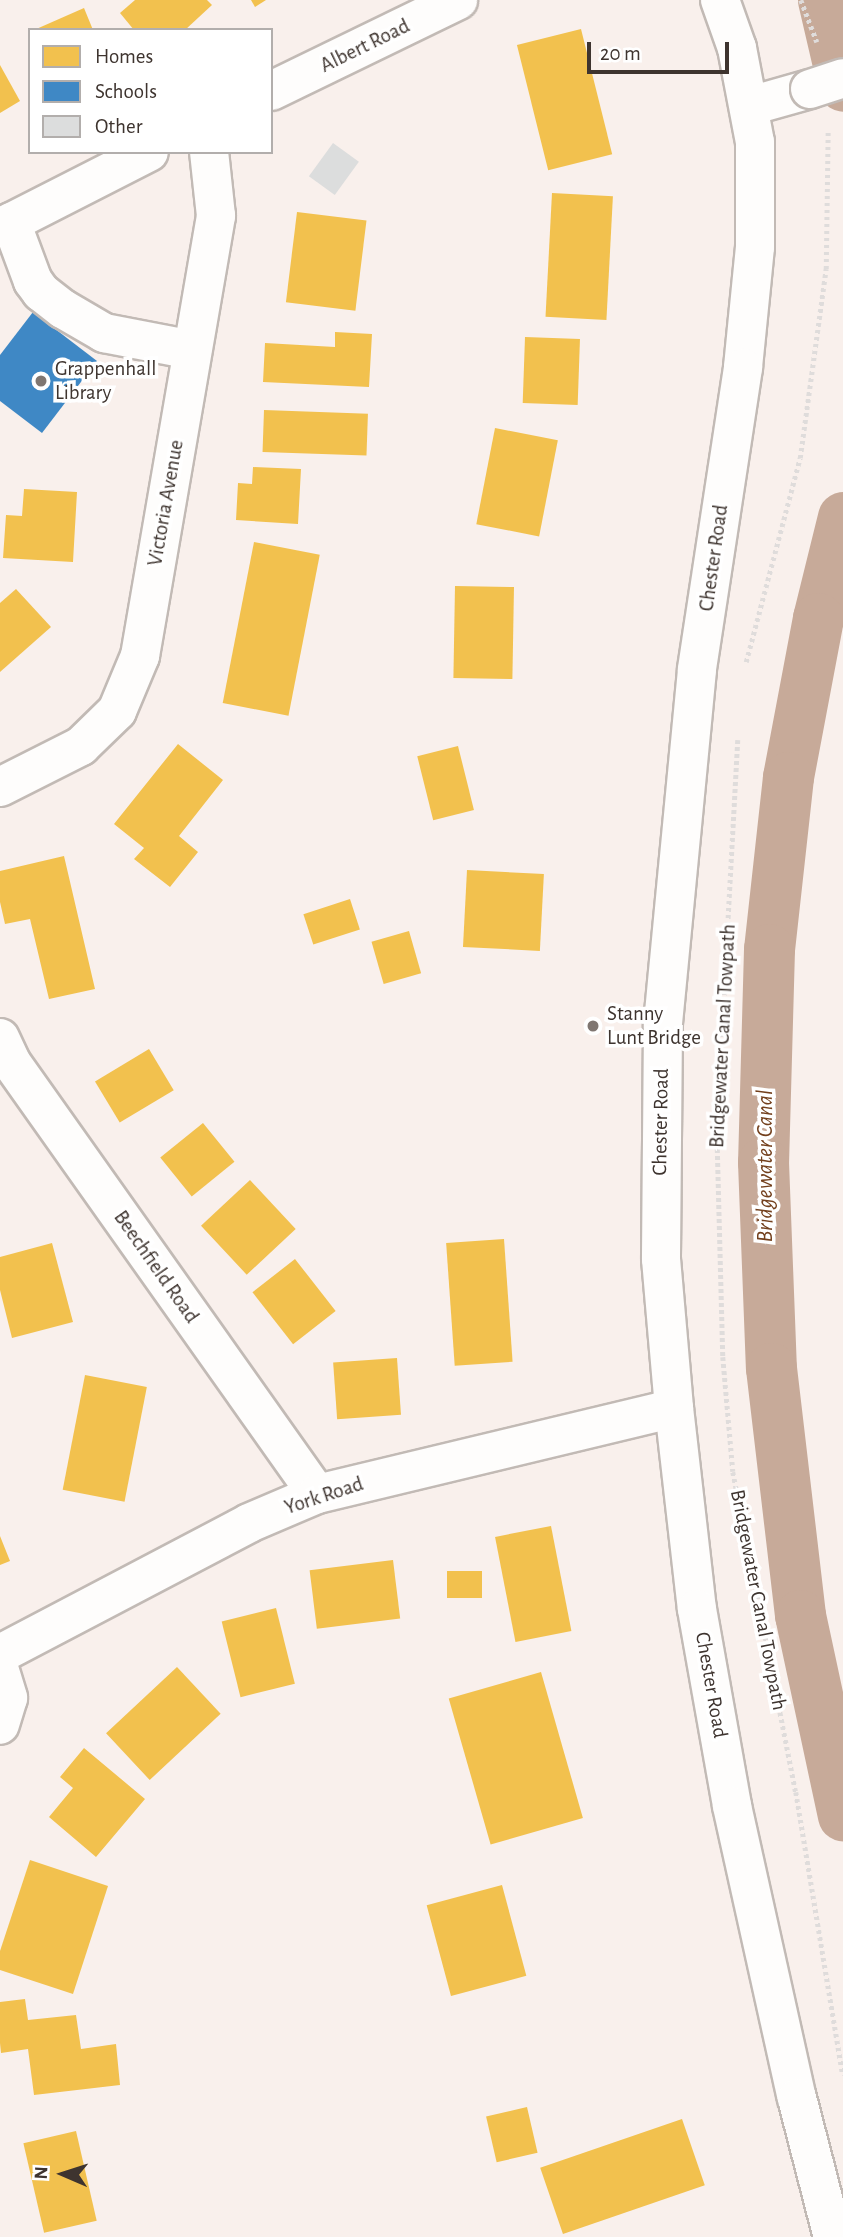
<!DOCTYPE html>
<style>
body{margin:0}
#map{position:relative;width:843px;height:2237px;overflow:hidden;background:#f9f0ec;font-family:"Alegreya Sans",sans-serif}
div>[style]{position:absolute}
.homes>*{inset:0;background:#f2c14e;transform-origin:0 0}
.schools>*{inset:0;background:#3f88c5}
.canal>*{height:51px;margin:-25.5px;padding:0 25.5px;transform-origin:25.5px;border-radius:25.5px;background:#c7aa99}
.building>*{inset:0;background:#dcdddd;transform-origin:0 0}
.path>*{height:4.5px;margin-top:-2.25px;transform-origin:0;background:repeating-linear-gradient(90deg,#dfdcdb 0 3.5px,transparent 0 7px)}
.roads{filter:drop-shadow(2px 0 #c2bab5) drop-shadow(-2px 0 #c2bab5) drop-shadow(0 2px #c2bab5) drop-shadow(0 -2px #c2bab5)}
.minor>*{height:38px;margin:-19px;padding:0 19px;transform-origin:19px;border-radius:19px;background:#fefdfc}
.major>*{height:38px;margin:-19px;padding:0 19px;transform-origin:19px;border-radius:19px;background:#fefdfc}
.bridges{filter:drop-shadow(2px 0 #c2bab5) drop-shadow(-2px 0 #c2bab5) drop-shadow(0 2px #c2bab5) drop-shadow(0 -2px #c2bab5)}
.minor-bridge>*{height:38px;margin:-19px;padding:0 19px;transform-origin:19px;border-radius:19px;background:#fefdfc}
.dots>*{width:19px;height:19px;translate:-50% -50%;box-sizing:border-box;border:4px solid #fff;border-radius:50%}
span{translate:-50% -50%;white-space:nowrap;text-align:center;line-height:1.15;-webkit-text-stroke:7px #fff;paint-order:stroke}
.street-label{font-size:21px;color:#3e342f}
.poi-label{font-size:21px;color:#3e342f}
.left{translate:0 -50%;text-align:left}
.water-label{font-size:23px;color:#73401d;font-style:italic}
.legend{position:absolute;left:28px;top:28px;width:245px;height:126px;box-sizing:border-box;background:#fff;border:2px solid #b2aeac;margin:0;padding:9px 12px;list-style:none;font-size:21px;color:#3e342f}
.legend li{display:flex;align-items:center;gap:14px;height:35px}
.legend b{width:35px;border:2px solid #b2aeac}
.north{position:absolute;left:28px;top:2139px;width:70px;height:70px;-webkit-text-stroke:5px #fff;paint-order:stroke;rotate:273deg;font-size:19px;font-weight:700;line-height:28px;text-align:center;color:#3e342f}
.north::after{content:'';display:block;margin:auto;width:24px;height:32px;background:#3e342f;clip-path:polygon(50% 0,100% 100%,50% 72%,0 100%)}
.scale{position:absolute;left:587px;top:42px;width:142px;height:32px;box-sizing:border-box;border:4px solid #3e342f;border-top:0;padding-left:9px;font-size:21px;line-height:24px;white-space:nowrap;color:#3e342f;-webkit-text-stroke:5px #fff;paint-order:stroke}
</style>
<div id="map">
<div class="homes">
<div style="clip-path:polygon(135px 0,207px 0,212px 5px,185px 30px,134px 30px,120px 13px)"></div>
<div style="clip-path:polygon(251px 0,266px 0,255px 7px)"></div>
<div style="clip-path:polygon(84px 8px,93px 30px,34px 30px)"></div>
<div style="left:581px;top:29px;width:129px;height:66px;rotate:76deg"></div>
<div style="clip-path:polygon(0 65px,20px 101px,0 113px)"></div>
<div style="left:552px;top:193px;width:61px;height:124px;rotate:3deg"></div>
<div style="left:297px;top:212px;width:70px;height:91px;rotate:7deg"></div>
<div style="clip-path:polygon(335px 332px,372px 334px,369px 387px,263px 382px,265px 343px,335px 347px)"></div>
<div style="left:525px;top:337px;width:55px;height:66px;rotate:2deg"></div>
<div style="left:264px;top:410px;width:104px;height:42px;rotate:2deg"></div>
<div style="left:495px;top:428px;width:64px;height:98px;rotate:11deg"></div>
<div style="clip-path:polygon(253px 467px,301px 469px,298px 524px,236px 520px,238px 483px,252px 484px)"></div>
<div style="clip-path:polygon(24px 489px,77px 492px,73px 562px,3px 558px,6px 515px,22px 516px)"></div>
<div style="left:254px;top:542px;width:67px;height:164px;rotate:11deg"></div>
<div style="left:455px;top:586px;width:59px;height:92px;rotate:1deg"></div>
<div style="clip-path:polygon(16px 589px,51px 627px,0 672px,0 603px)"></div>
<div style="clip-path:polygon(178px 744px,223px 780px,179px 836px,198px 852px,170px 887px,134px 859px,144px 848px,114px 824px)"></div>
<div style="left:458px;top:746px;width:66px;height:42px;rotate:76deg"></div>
<div style="clip-path:polygon(64px 856px,95px 989px,49px 999px,30px 919px,5px 924px,0 902px,0 871px)"></div>
<div style="left:467px;top:870px;width:77px;height:77px;rotate:3deg"></div>
<div style="left:350px;top:899px;width:32px;height:49px;rotate:72deg"></div>
<div style="left:409px;top:931px;width:44px;height:39px;rotate:74deg"></div>
<div style="left:149px;top:1049px;width:48px;height:63px;rotate:59deg"></div>
<div style="left:203px;top:1123px;width:50px;height:55px;rotate:51deg"></div>
<div style="left:250px;top:1180px;width:67px;height:67px;rotate:47deg"></div>
<div style="left:504px;top:1239px;width:123px;height:58px;rotate:86deg"></div>
<div style="clip-path:polygon(52px 1243px,73px 1322px,12px 1338px,0 1290px,0 1257px)"></div>
<div style="left:295px;top:1259px;width:66px;height:54px;rotate:52deg"></div>
<div style="left:397px;top:1358px;width:57px;height:64px;rotate:86deg"></div>
<div style="left:85px;top:1375px;width:63px;height:117px;rotate:11deg"></div>
<div style="left:551px;top:1526px;width:107px;height:57px;rotate:79deg"></div>
<div style="clip-path:polygon(0 1536px,10px 1561px,0 1565px)"></div>
<div style="left:393px;top:1560px;width:59px;height:84px;rotate:83deg"></div>
<div style="left:482px;top:1571px;width:27px;height:35px;rotate:90deg"></div>
<div style="left:276px;top:1608px;width:78px;height:56px;rotate:76deg"></div>
<div style="left:177px;top:1667px;width:64px;height:97px;rotate:47deg"></div>
<div style="left:541px;top:1672px;width:152px;height:96px;rotate:74deg"></div>
<div style="clip-path:polygon(84px 1748px,145px 1799px,96px 1857px,49px 1817px,73px 1788px,60px 1777px)"></div>
<div style="clip-path:polygon(30px 1860px,108px 1886px,73px 1994px,0 1970px,0 1951px)"></div>
<div style="left:502px;top:1885px;width:94px;height:78px;rotate:75deg"></div>
<div style="clip-path:polygon(25px 1999px,28px 2020px,76px 2015px,81px 2049px,116px 2044px,120px 2085px,34px 2095px,28px 2049px,1px 2053px,0 2043px,0 2002px)"></div>
<div style="left:527px;top:2107px;width:47px;height:42px;rotate:77deg"></div>
<div style="left:682px;top:2119px;width:70px;height:150px;rotate:71deg"></div>
<div style="left:76px;top:2131px;width:92px;height:54px;rotate:77deg"></div>
</div>
<div class="schools">
<div style="clip-path:polygon(33px 312px,97px 361px,42px 433px,0 401px,0 355px)"></div>
</div>
<div class="canal">
<div style="left:823px;top:0;width:88px;rotate:76.9deg"></div>
<div style="left:843px;top:517px;width:104px;rotate:103.9deg"></div>
<div style="left:818px;top:618px;width:162px;rotate:100.7deg"></div>
<div style="left:788px;top:777px;width:173px;rotate:96.3deg"></div>
<div style="left:769px;top:949px;width:213px;rotate:91.6deg"></div>
<div style="left:763px;top:1162px;width:206px;rotate:87.8deg"></div>
<div style="left:771px;top:1368px;width:249px;rotate:83.3deg"></div>
<div style="left:800px;top:1615px;width:205px;rotate:77.9deg"></div>
</div>
<div class="building">
<div style="left:333px;top:143px;width:32px;height:41px;rotate:36deg"></div>
</div>
<div class="path">
<div style="left:801px;top:0;width:45px;rotate:69.1deg"></div>
<div style="left:746px;top:662px;width:211px;rotate:-75.2deg"></div>
<div style="left:800px;top:458px;width:191px;rotate:-82.2deg"></div>
<div style="left:826px;top:269px;width:139px;rotate:-89.2deg"></div>
<div style="left:738px;top:740px;width:389px;rotate:93.1deg"></div>
<div style="left:717px;top:1128px;width:229px;rotate:88.5deg"></div>
<div style="left:723px;top:1357px;width:115px;rotate:85deg"></div>
<div style="left:733px;top:1472px;width:326px;rotate:78.9deg"></div>
<div style="left:796px;top:1792px;width:287px;rotate:80.6deg"></div>
</div>
<div class="roads">
<div class="minor">
<div style="left:271px;top:91px;width:208px;rotate:-25.9deg"></div>
<div style="left:750px;top:106px;width:62px;rotate:-15.8deg"></div>
<div style="left:11px;top:222px;width:63px;rotate:69.6deg"></div>
<div style="left:33px;top:281px;width:14px;rotate:54deg"></div>
<div style="left:41px;top:292px;width:28px;rotate:38deg"></div>
<div style="left:63px;top:309px;width:48px;rotate:30.3deg"></div>
<div style="left:104px;top:333px;width:90px;rotate:10.9deg"></div>
<div style="left:0;top:228px;width:167px;rotate:-27deg"></div>
<div style="left:0;top:787px;width:91px;rotate:-26.8deg"></div>
<div style="left:81px;top:746px;width:50px;rotate:-44.2deg"></div>
<div style="left:117px;top:711px;width:60px;rotate:-67.3deg"></div>
<div style="left:140px;top:656px;width:447px;rotate:-80.2deg"></div>
<div style="left:216px;top:216px;width:64px;rotate:-96.2deg"></div>
<div style="left:0;top:1038px;width:26px;rotate:65deg"></div>
<div style="left:11px;top:1062px;width:529px;rotate:54.69deg"></div>
<div style="left:0;top:1654px;width:281px;rotate:-27.7deg"></div>
<div style="left:249px;top:1523px;width:74px;rotate:-23.1deg"></div>
<div style="left:317px;top:1494px;width:367px;rotate:-13.5deg"></div>
<div style="left:0;top:1671px;width:28px;rotate:73deg"></div>
<div style="left:8px;top:1698px;width:28px;rotate:107deg"></div>
</div>
<div class="major">
<div style="left:720px;top:0;width:51px;rotate:70.5deg"></div>
<div style="left:737px;top:48px;width:96px;rotate:79.2deg"></div>
<div style="left:755px;top:142px;width:105px;rotate:90deg"></div>
<div style="left:755px;top:247px;width:122px;rotate:95.7deg"></div>
<div style="left:743px;top:368px;width:305px;rotate:98.7deg"></div>
<div style="left:697px;top:670px;width:358px;rotate:95.5deg"></div>
<div style="left:663px;top:1026px;width:233px;rotate:90.5deg"></div>
<div style="left:661px;top:1259px;width:150px;rotate:85deg"></div>
<div style="left:674px;top:1408px;width:202px;rotate:83.5deg"></div>
<div style="left:697px;top:1609px;width:200px;rotate:79.9deg"></div>
<div style="left:732px;top:1806px;width:299px;rotate:77.5deg"></div>
<div style="left:797px;top:2098px;width:144px;rotate:75.5deg"></div>
</div>
</div>
<div class="bridges">
<div class="minor-bridge">
<div style="left:810px;top:89px;width:35px;rotate:-18deg"></div>
</div>
</div>
<div class="dots">
<div style="left:41px;top:381px;background:#7f7671"></div>
<div style="left:593px;top:1026px;background:#7f7671"></div>
</div>
<div class="street-label">
<span style="left:365px;top:46px;rotate:-26deg">Albert Road</span>
<span style="left:166px;top:503px;rotate:-80deg">Victoria Avenue</span>
<span style="left:714px;top:558px;rotate:-82deg">Chester Road</span>
<span style="left:723px;top:1036px;rotate:-87deg">Bridgewater Canal Towpath</span>
<span style="left:661px;top:1122px;rotate:-89deg">Chester Road</span>
<span style="left:156px;top:1267px;rotate:55deg">Beechfield Road</span>
<span style="left:324px;top:1496px;rotate:-18deg">York Road</span>
<span style="left:758px;top:1600px;rotate:79deg">Bridgewater Canal Towpath</span>
<span style="left:711px;top:1685px;rotate:80deg">Chester Road</span>
</div>
<div class="poi-label">
<span class="left" style="left:55px;top:381px">Grappenhall<br>Library</span>
<span class="left" style="left:607px;top:1026px">Stanny<br>Lunt Bridge</span>
</div>
<div class="water-label">
<span style="left:766px;top:1166px;rotate:-90deg">Bridgewater Canal</span>
</div>
<ul class="legend">
<li><b style="height:19px;background:#f2c14e"></b>Homes</li>
<li><b style="height:19px;background:#3f88c5"></b>Schools</li>
<li><b style="height:19px;background:#dcdddd"></b>Other</li>
</ul>
<div class="north">N</div>
<div class="scale">20 m</div>
</div>
